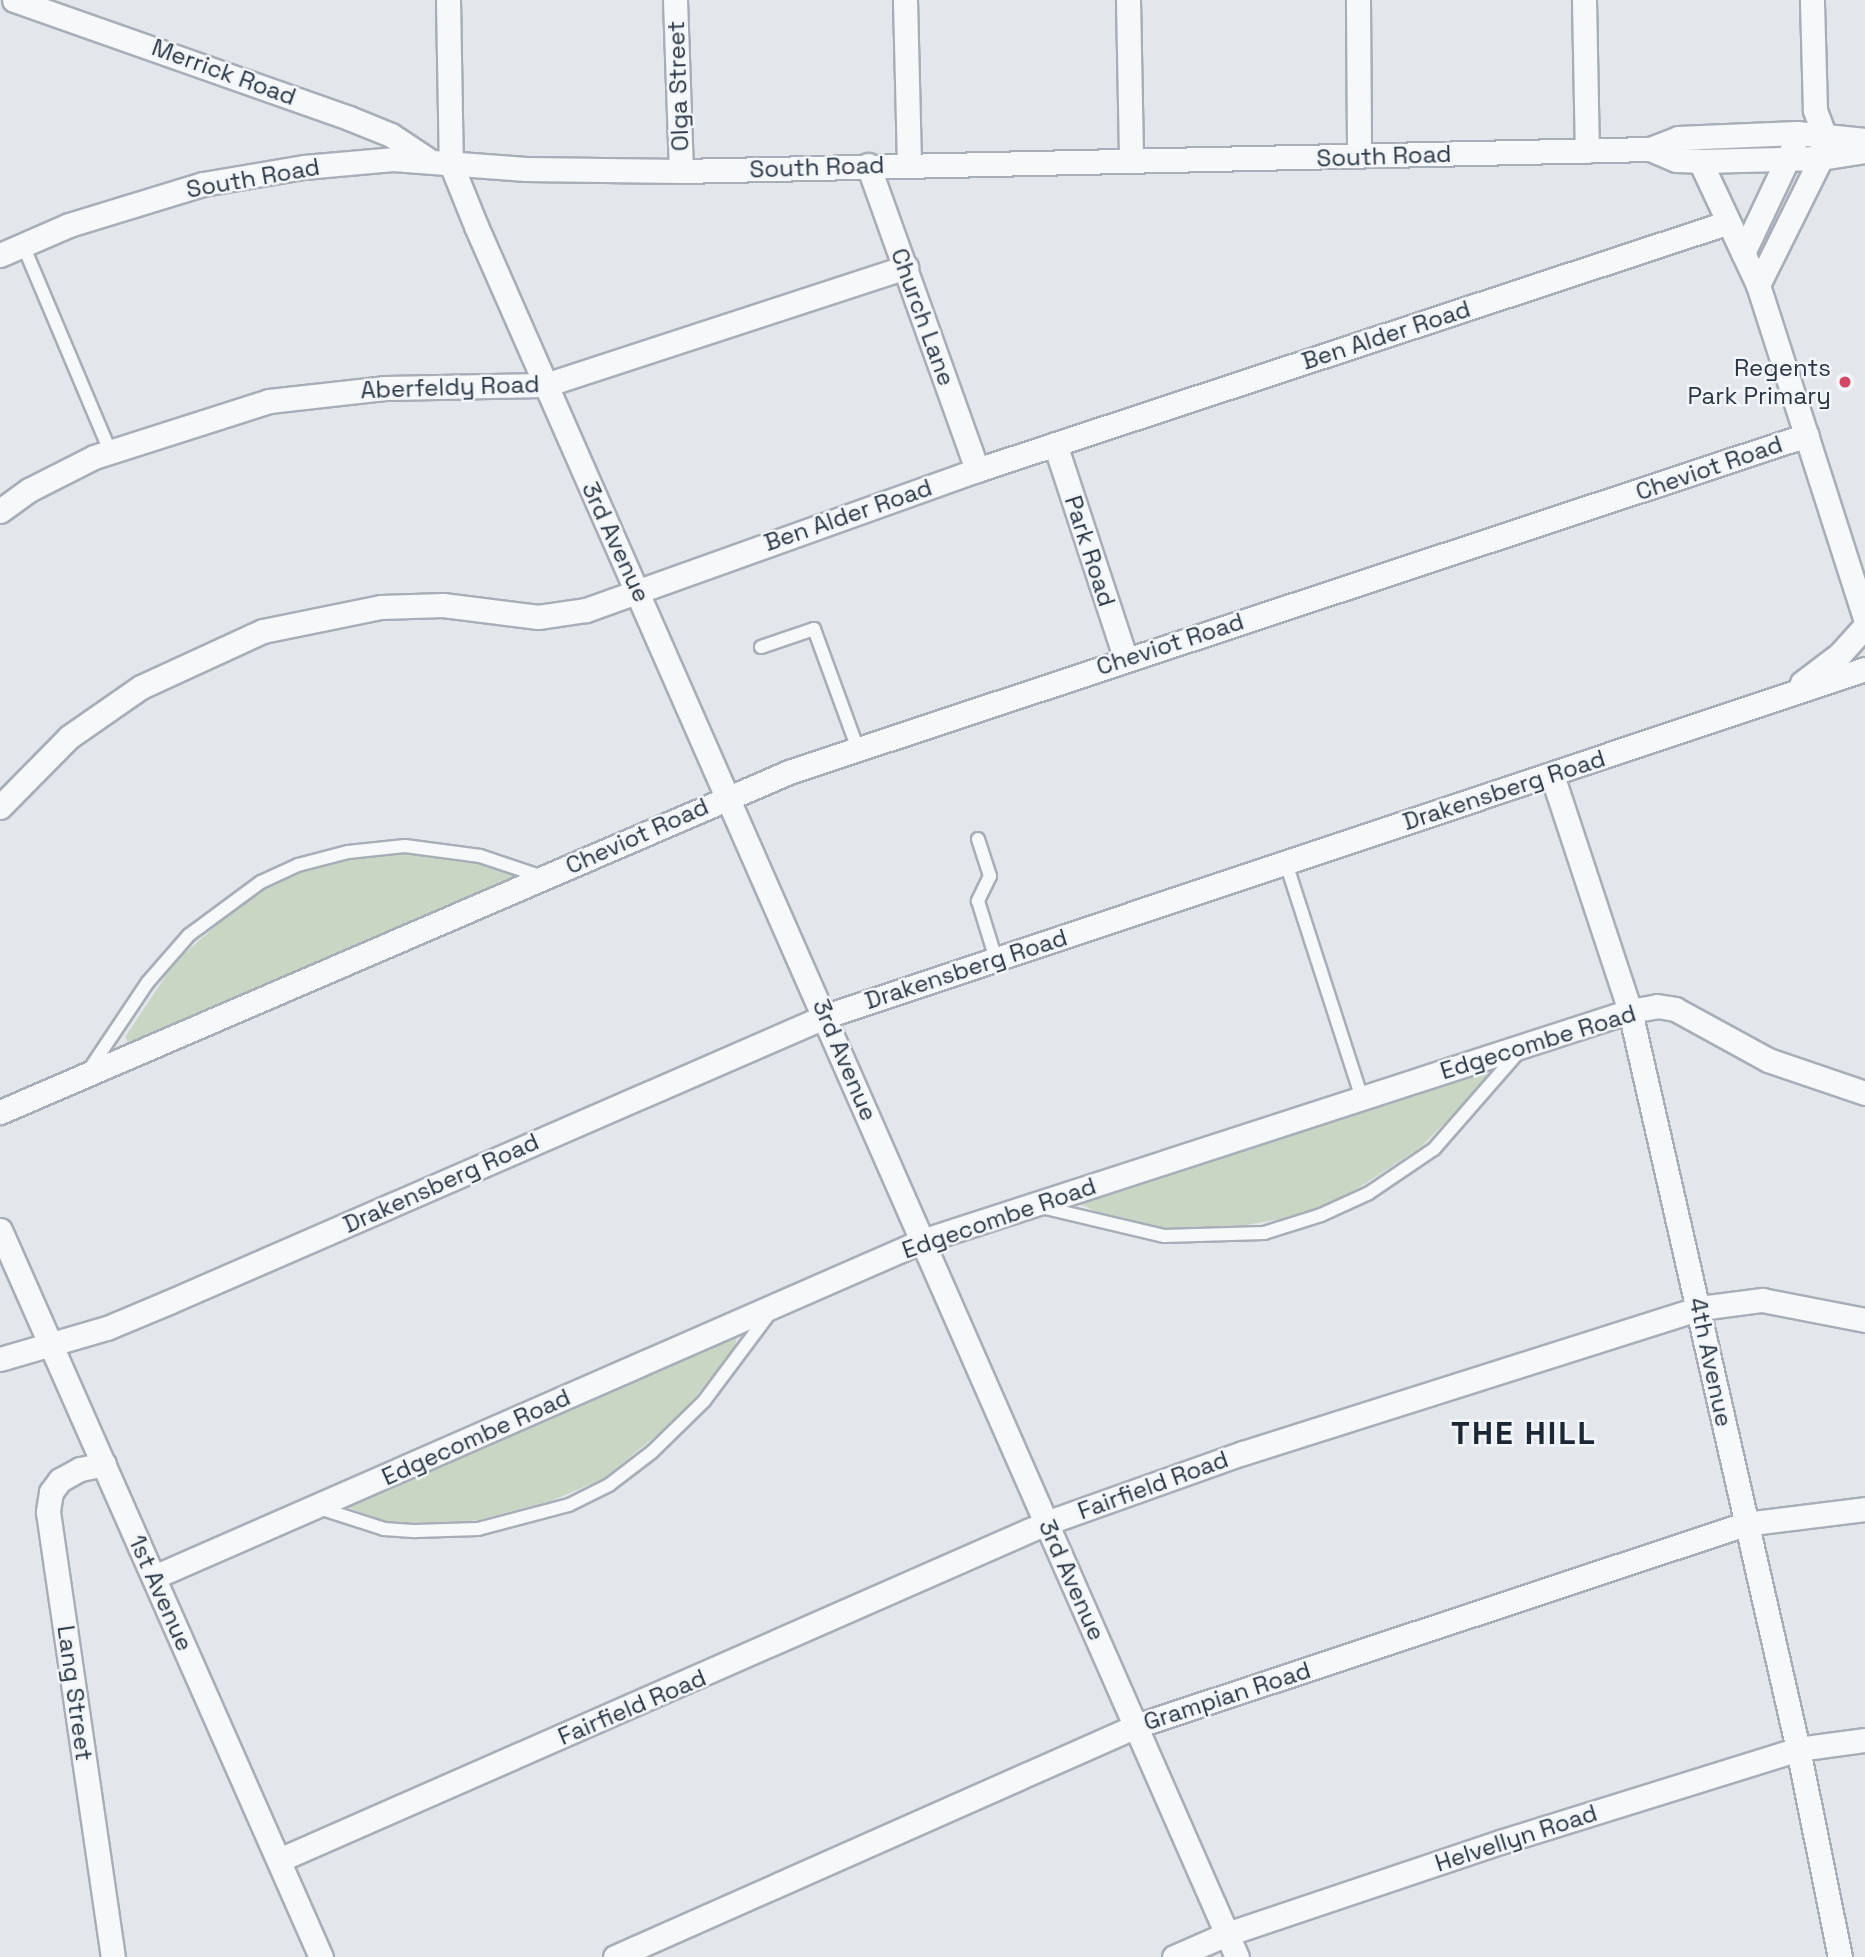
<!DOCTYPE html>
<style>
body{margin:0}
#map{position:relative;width:1865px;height:1957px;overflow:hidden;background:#e3e7ec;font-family:"Space Grotesk",sans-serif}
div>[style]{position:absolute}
.green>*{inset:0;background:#cad6c4}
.roads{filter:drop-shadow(2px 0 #a8aeb7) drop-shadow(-2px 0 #a8aeb7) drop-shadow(0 2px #a8aeb7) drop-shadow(0 -2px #a8aeb7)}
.service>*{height:12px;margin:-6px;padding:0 6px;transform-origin:6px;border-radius:6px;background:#f6f8fa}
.minor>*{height:23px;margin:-11.5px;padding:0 11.5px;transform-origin:11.5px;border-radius:11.5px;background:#f6f8fa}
.dots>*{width:19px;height:19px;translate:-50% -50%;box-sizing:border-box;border:4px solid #f3f6f9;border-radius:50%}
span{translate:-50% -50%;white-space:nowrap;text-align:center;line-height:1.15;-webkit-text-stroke:5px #f3f6f9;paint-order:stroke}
.street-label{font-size:24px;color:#2a3645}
.poi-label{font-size:24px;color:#2a3645}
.right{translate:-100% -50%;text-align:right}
.district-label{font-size:32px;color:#1c2736;font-weight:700;letter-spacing:2px}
</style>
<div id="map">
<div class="green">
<div style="clip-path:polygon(380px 848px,427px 848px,522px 877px,131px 1047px,125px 1037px,175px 962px,264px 883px,314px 863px)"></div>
<div style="clip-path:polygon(1489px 1065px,1484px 1083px,1421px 1147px,1340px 1200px,1287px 1218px,1212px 1231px,1161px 1231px,1125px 1225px,1080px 1204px)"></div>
<div style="clip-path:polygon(738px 1329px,735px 1348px,678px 1418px,603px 1479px,551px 1501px,478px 1520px,427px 1526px,390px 1523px,344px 1506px)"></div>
</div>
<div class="roads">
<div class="service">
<div style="left:23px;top:245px;width:224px;rotate:67.1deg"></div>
<div style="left:761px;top:647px;width:56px;rotate:-18.8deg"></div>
<div style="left:814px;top:629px;width:128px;rotate:69.9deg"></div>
<div style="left:978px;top:839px;width:39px;rotate:72deg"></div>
<div style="left:990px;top:876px;width:28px;rotate:116deg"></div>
<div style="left:978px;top:901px;width:61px;rotate:72.8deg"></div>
<div style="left:1286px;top:863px;width:247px;rotate:72.1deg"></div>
<div style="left:89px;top:1070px;width:106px;rotate:-56.2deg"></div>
<div style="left:148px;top:982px;width:62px;rotate:-48.9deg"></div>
<div style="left:189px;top:935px;width:89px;rotate:-36.4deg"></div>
<div style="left:261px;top:882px;width:41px;rotate:-24.7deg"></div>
<div style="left:298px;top:865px;width:52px;rotate:-14.6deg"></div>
<div style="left:348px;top:852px;width:57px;rotate:-6deg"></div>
<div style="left:405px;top:846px;width:76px;rotate:7.6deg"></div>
<div style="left:480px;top:856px;width:66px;rotate:18.4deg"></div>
<div style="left:1037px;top:1206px;width:130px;rotate:13.3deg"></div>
<div style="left:1164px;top:1236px;width:100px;rotate:-1.7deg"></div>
<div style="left:1264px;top:1233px;width:60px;rotate:-17.5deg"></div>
<div style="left:1321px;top:1215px;width:53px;rotate:-24.6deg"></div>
<div style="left:1369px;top:1193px;width:78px;rotate:-34.1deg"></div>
<div style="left:1434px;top:1149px;width:134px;rotate:-48.9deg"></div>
<div style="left:316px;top:1507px;width:71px;rotate:17.9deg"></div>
<div style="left:384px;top:1529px;width:32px;rotate:4deg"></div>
<div style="left:416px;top:1531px;width:62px;rotate:-1.8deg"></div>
<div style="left:478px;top:1529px;width:94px;rotate:-14.8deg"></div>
<div style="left:569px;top:1505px;width:45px;rotate:-26.6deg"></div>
<div style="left:609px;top:1485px;width:54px;rotate:-37.5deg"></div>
<div style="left:652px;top:1452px;width:73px;rotate:-44.4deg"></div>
<div style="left:704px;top:1401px;width:114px;rotate:-53.2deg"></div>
</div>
<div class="minor">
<div style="left:14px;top:0;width:355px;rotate:19.4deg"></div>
<div style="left:349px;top:118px;width:45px;rotate:22deg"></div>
<div style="left:391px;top:135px;width:43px;rotate:33.7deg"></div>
<div style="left:448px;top:0;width:164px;rotate:89deg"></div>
<div style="left:451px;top:164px;width:67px;rotate:68deg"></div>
<div style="left:476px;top:226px;width:1891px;rotate:66.27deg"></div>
<div style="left:675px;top:0;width:171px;rotate:88deg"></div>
<div style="left:905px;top:0;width:165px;rotate:88.6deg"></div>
<div style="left:1128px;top:0;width:161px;rotate:88.9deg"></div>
<div style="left:1358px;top:0;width:156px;rotate:89.6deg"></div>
<div style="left:1584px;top:0;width:151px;rotate:88.9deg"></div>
<div style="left:1650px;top:149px;width:28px;rotate:23deg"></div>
<div style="left:1676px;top:160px;width:24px;rotate:2deg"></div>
<div style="left:1700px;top:161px;width:121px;rotate:-1.4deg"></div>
<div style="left:1821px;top:158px;width:45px;rotate:-9deg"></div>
<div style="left:1700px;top:161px;width:137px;rotate:64.9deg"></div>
<div style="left:1758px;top:285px;width:350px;rotate:72.2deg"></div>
<div style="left:868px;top:165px;width:324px;rotate:70.3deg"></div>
<div style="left:1743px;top:253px;width:119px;rotate:-64.7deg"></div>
<div style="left:0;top:255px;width:75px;rotate:-23.5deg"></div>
<div style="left:69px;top:225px;width:140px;rotate:-17deg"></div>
<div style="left:203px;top:184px;width:102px;rotate:-9.6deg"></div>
<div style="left:304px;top:167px;width:89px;rotate:-5.1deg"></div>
<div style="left:393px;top:159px;width:133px;rotate:4.3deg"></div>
<div style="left:526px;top:169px;width:155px;rotate:0.7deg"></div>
<div style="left:681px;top:171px;width:969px;rotate:-1.3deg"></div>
<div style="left:1650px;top:149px;width:30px;rotate:-21deg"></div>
<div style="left:1678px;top:138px;width:119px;rotate:-2.4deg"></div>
<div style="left:1797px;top:133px;width:68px;rotate:5.9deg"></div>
<div style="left:1758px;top:285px;width:142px;rotate:-63.6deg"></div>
<div style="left:1821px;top:158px;width:24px;rotate:-83deg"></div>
<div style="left:1824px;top:134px;width:26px;rotate:-111deg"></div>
<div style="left:1815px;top:110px;width:110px;rotate:-91.6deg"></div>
<div style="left:1055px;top:444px;width:224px;rotate:71.8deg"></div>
<div style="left:0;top:511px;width:36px;rotate:-36deg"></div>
<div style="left:29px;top:490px;width:73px;rotate:-26.9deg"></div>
<div style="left:94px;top:457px;width:184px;rotate:-17.7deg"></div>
<div style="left:269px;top:401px;width:116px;rotate:-6.4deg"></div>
<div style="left:384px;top:388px;width:161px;rotate:-1.1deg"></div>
<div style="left:545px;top:385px;width:380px;rotate:-18.1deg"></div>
<div style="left:1802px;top:683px;width:48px;rotate:-37.3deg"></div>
<div style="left:1840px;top:654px;width:38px;rotate:-48deg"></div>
<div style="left:1552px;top:775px;width:249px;rotate:71.7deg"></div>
<div style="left:1630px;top:1011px;width:757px;rotate:77.18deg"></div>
<div style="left:1798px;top:1749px;width:212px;rotate:78.6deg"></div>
<div style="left:0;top:807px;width:98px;rotate:-45.4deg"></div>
<div style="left:69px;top:737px;width:88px;rotate:-34.8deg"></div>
<div style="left:141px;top:687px;width:134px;rotate:-24.7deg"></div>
<div style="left:263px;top:631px;width:120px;rotate:-11.5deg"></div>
<div style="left:381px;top:607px;width:62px;rotate:-1.8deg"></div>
<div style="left:443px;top:605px;width:96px;rotate:7.2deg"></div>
<div style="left:538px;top:617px;width:49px;rotate:-8.3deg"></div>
<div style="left:586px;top:610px;width:415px;rotate:-19.7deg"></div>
<div style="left:977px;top:470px;width:789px;rotate:-18.25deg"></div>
<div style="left:0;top:1112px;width:859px;rotate:-23.31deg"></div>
<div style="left:789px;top:772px;width:1072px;rotate:-18.32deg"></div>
<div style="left:0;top:1230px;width:795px;rotate:66.18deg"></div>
<div style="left:0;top:1359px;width:111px;rotate:-16.2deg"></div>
<div style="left:107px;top:1328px;width:67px;rotate:-22.8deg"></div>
<div style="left:169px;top:1302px;width:717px;rotate:-23.52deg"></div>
<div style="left:826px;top:1016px;width:1095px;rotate:-18.47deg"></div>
<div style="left:104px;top:1464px;width:25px;rotate:168deg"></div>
<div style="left:80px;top:1469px;width:23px;rotate:151deg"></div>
<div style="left:60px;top:1480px;width:15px;rotate:127deg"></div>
<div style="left:51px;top:1492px;width:20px;rotate:99deg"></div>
<div style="left:48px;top:1512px;width:450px;rotate:81.7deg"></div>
<div style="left:154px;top:1577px;width:838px;rotate:-23.63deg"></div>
<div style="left:922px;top:1241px;width:744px;rotate:-18deg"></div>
<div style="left:1630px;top:1011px;width:27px;rotate:-10deg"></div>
<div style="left:1657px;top:1006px;width:18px;rotate:9deg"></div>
<div style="left:1675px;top:1009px;width:106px;rotate:28.7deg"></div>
<div style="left:1768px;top:1060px;width:102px;rotate:18.8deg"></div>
<div style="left:279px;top:1860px;width:838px;rotate:-23.72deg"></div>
<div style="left:1046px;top:1523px;width:209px;rotate:-19.6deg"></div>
<div style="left:1243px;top:1453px;width:479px;rotate:-17.6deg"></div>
<div style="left:1700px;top:1308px;width:63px;rotate:-7.4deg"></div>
<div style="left:1762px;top:1300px;width:105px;rotate:11deg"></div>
<div style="left:615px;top:1957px;width:570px;rotate:-23.91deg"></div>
<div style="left:1136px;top:1726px;width:642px;rotate:-18.35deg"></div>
<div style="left:1745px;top:1524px;width:121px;rotate:-7.1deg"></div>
<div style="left:1174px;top:1957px;width:58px;rotate:-23.5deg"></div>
<div style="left:1227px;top:1934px;width:288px;rotate:-18.6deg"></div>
<div style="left:1500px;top:1842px;width:312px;rotate:-17.3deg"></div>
<div style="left:1798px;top:1749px;width:68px;rotate:-7.7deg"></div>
</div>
</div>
<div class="dots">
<div style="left:1845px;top:382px;background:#d34665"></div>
</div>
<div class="street-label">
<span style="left:224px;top:72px;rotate:20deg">Merrick Road</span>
<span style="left:678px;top:86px;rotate:-92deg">Olga Street</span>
<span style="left:1384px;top:156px;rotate:-2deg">South Road</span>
<span style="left:817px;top:167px;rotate:-2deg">South Road</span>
<span style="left:253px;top:178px;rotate:-10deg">South Road</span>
<span style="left:923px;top:317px;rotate:70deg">Church Lane</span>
<span style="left:1386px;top:335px;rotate:-18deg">Ben Alder Road</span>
<span style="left:450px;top:387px;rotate:-2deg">Aberfeldy Road</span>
<span style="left:1709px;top:468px;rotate:-19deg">Cheviot Road</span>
<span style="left:848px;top:515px;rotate:-19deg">Ben Alder Road</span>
<span style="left:616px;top:542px;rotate:65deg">3rd Avenue</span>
<span style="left:1090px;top:551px;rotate:72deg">Park Road</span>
<span style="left:1170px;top:644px;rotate:-18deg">Cheviot Road</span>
<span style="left:1504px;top:790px;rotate:-18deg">Drakensberg Road</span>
<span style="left:637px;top:836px;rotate:-24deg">Cheviot Road</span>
<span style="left:966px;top:969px;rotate:-18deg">Drakensberg Road</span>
<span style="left:1538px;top:1042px;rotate:-17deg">Edgecombe Road</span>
<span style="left:845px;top:1060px;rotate:67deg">3rd Avenue</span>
<span style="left:441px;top:1183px;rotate:-24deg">Drakensberg Road</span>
<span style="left:999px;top:1218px;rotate:-19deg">Edgecombe Road</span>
<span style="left:1711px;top:1362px;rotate:78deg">4th Avenue</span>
<span style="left:476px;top:1437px;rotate:-24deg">Edgecombe Road</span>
<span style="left:1153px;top:1485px;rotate:-20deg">Fairfield Road</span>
<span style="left:1072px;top:1580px;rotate:66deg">3rd Avenue</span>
<span style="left:161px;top:1593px;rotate:66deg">1st Avenue</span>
<span style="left:75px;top:1693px;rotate:82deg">Lang Street</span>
<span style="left:1227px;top:1696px;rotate:-18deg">Grampian Road</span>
<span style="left:632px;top:1707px;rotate:-23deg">Fairfield Road</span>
<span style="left:1516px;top:1838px;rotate:-18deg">Helvellyn Road</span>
</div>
<div class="poi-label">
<span class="right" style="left:1831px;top:382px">Regents<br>Park Primary</span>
</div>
<div class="district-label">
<span style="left:1524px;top:1433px">THE HILL</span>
</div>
</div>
